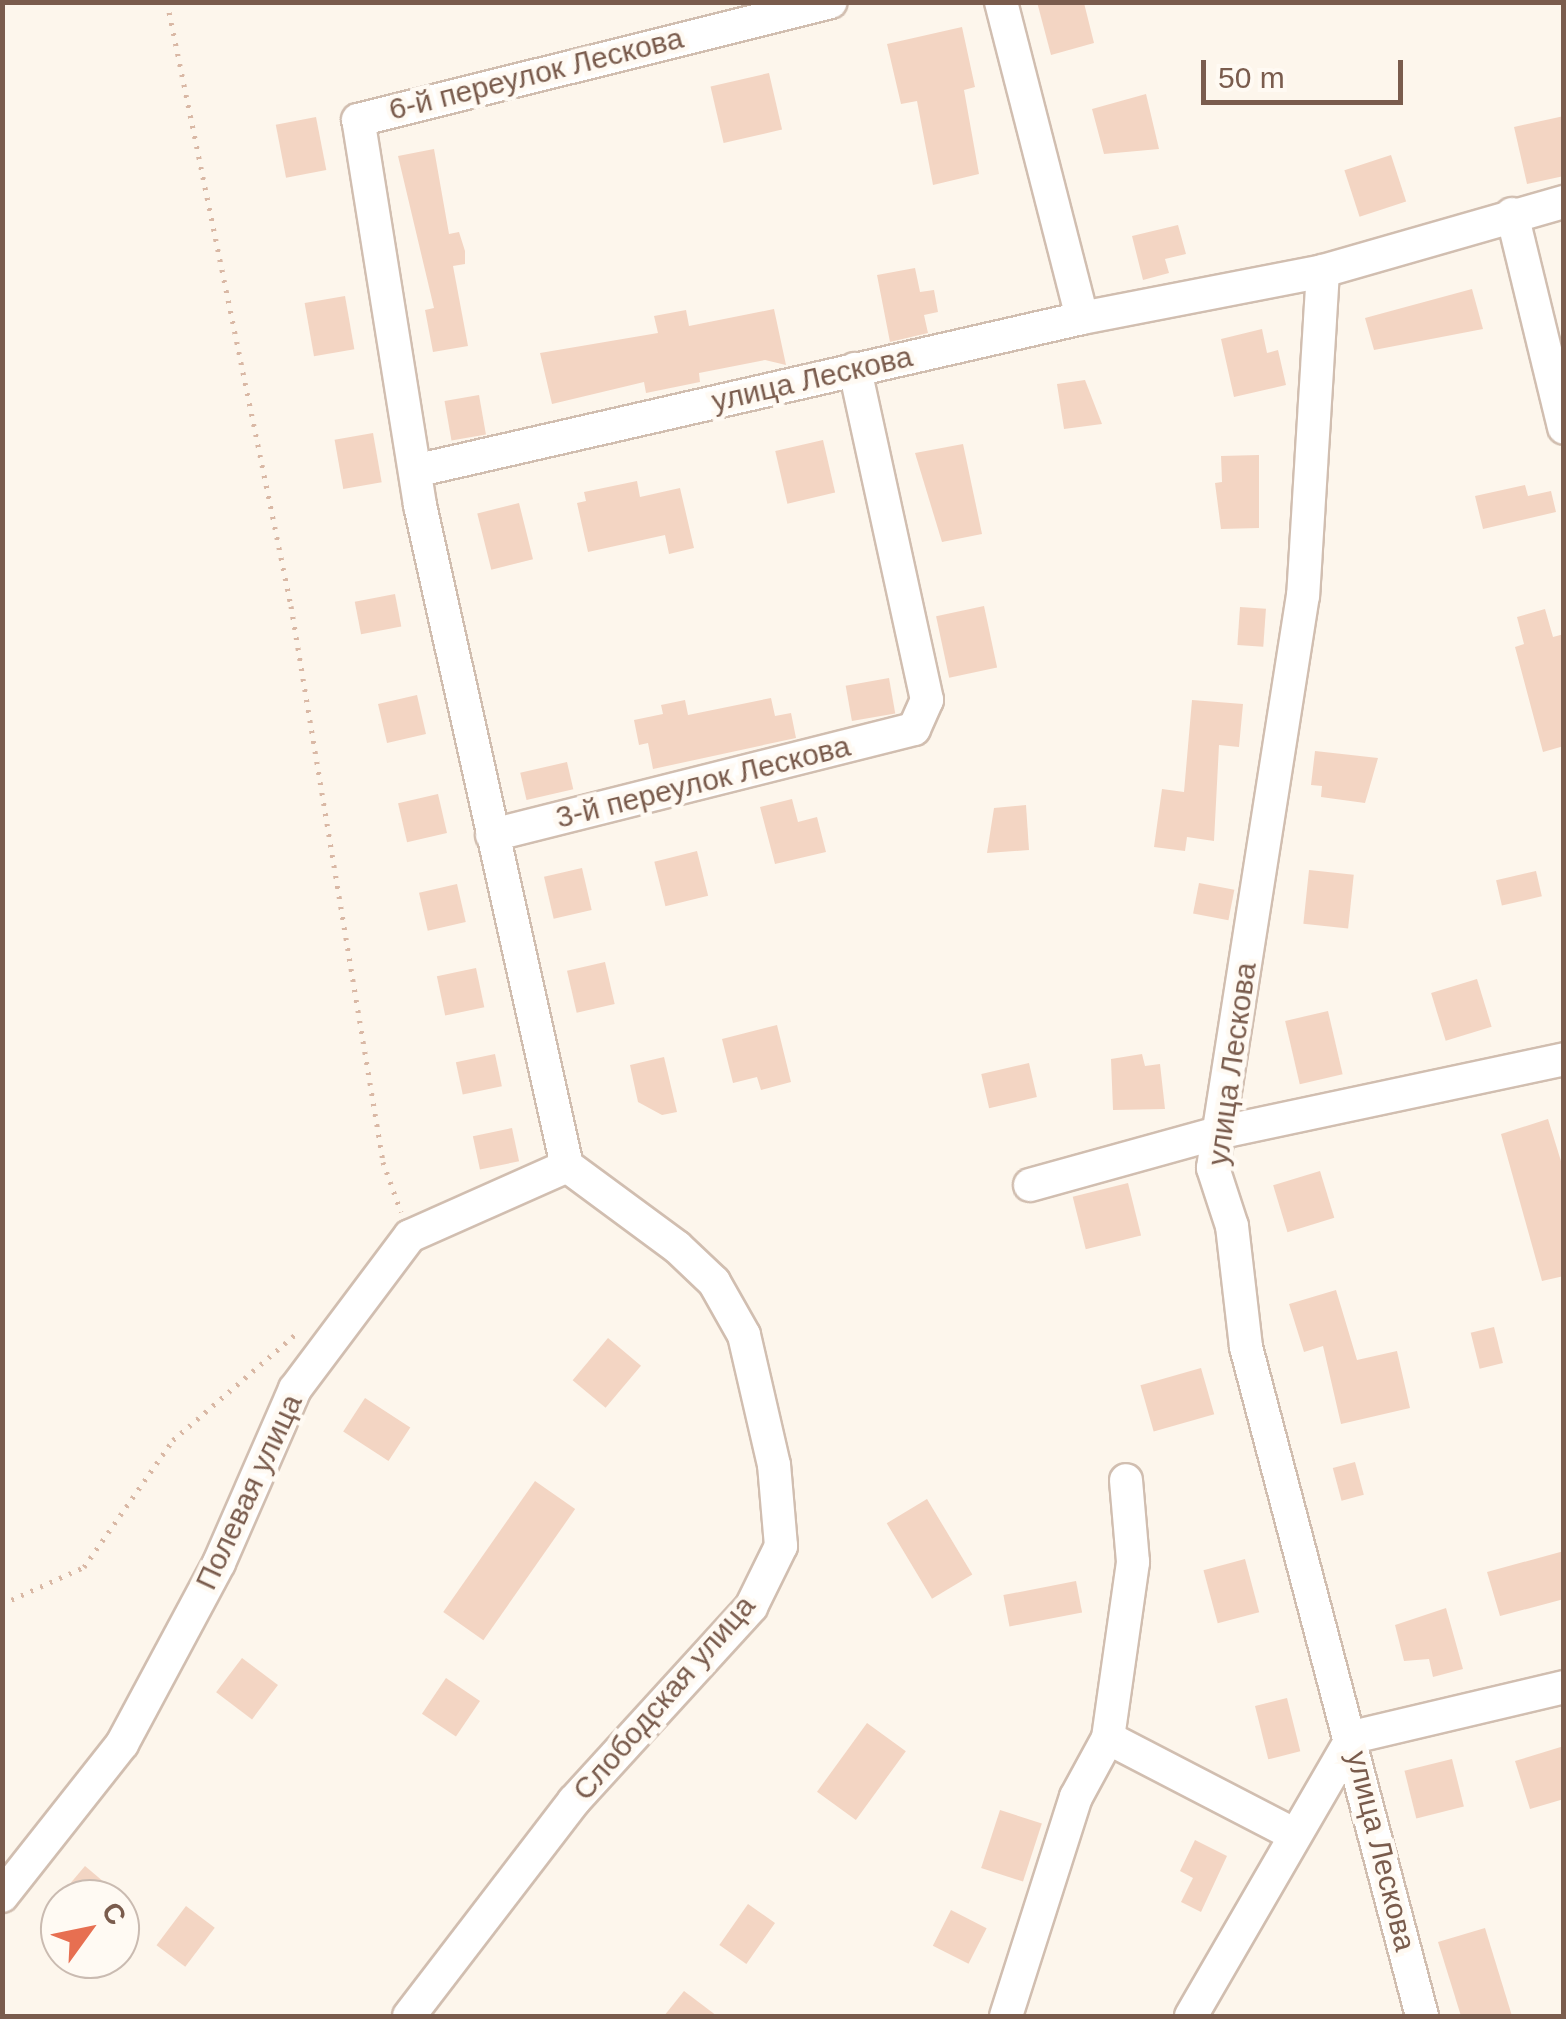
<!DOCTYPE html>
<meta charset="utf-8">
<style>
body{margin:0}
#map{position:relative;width:1566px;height:2019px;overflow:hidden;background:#fdf6ec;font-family:Helvetica,sans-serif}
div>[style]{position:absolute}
.building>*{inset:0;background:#f3d5c3;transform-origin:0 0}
.path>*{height:5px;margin-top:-2.5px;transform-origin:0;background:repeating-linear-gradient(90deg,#d9b8a5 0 2.5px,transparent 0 10.5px)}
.roads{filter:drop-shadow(2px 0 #d1beb0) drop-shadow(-2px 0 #d1beb0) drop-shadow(0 2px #d1beb0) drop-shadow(0 -2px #d1beb0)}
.street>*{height:32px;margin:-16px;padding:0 16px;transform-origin:16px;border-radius:16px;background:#fff}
span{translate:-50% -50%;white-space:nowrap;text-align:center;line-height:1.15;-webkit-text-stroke:9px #fffaf3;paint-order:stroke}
.street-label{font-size:30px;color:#7a5c4d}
.frame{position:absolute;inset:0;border:5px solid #7a5c4d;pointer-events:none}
.north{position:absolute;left:40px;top:1879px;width:100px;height:100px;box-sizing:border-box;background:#fffaf3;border:2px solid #cabbb1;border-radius:50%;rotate:57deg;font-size:28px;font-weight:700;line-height:40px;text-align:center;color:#7a5c4d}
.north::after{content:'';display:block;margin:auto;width:35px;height:45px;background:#e76f51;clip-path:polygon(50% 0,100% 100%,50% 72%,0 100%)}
.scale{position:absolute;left:1201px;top:60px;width:202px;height:45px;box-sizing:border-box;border:5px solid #7a5c4d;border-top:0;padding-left:12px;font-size:30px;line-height:35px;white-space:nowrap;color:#7a5c4d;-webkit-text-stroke:8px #fffaf3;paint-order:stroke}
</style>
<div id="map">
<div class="building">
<div style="clip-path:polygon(1037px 2px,1084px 3px,1094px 43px,1051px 55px)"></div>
<div style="clip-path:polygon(962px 27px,975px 87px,964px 90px,979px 174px,933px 185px,917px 101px,901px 104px,887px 44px)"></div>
<div style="left:769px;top:73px;width:58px;height:60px;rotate:77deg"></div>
<div style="clip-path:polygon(1146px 94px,1159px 149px,1104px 154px,1092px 109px)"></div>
<div style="clip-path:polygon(1564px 116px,1564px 176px,1527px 184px,1514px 127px)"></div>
<div style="left:316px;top:117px;width:54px;height:41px;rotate:79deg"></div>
<div style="clip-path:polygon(434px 149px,449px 234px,459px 232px,465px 251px,465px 264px,453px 266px,468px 346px,433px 352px,425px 310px,434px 308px,398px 156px)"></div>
<div style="left:1391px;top:155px;width:49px;height:49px;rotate:72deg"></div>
<div style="clip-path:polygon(1178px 225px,1186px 254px,1165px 259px,1169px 273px,1143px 280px,1132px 236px)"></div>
<div style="clip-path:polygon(915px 268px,920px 292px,934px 290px,938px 312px,924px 315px,928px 333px,890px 342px,877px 275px)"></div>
<div style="clip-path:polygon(1472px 289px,1483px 329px,1374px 350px,1365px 318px)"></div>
<div style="left:345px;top:296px;width:54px;height:41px;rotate:80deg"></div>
<div style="clip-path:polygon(774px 309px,786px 365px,765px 360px,699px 373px,700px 382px,646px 393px,644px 382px,552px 404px,540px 353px,658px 333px,654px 316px,686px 310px,689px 326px)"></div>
<div style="clip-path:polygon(1262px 329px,1267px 353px,1278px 350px,1286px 385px,1234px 397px,1221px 339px)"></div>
<div style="clip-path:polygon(1085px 380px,1102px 424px,1064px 429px,1057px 384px)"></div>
<div style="left:479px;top:395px;width:40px;height:35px;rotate:80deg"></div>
<div style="left:373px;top:433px;width:50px;height:39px;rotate:80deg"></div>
<div style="left:823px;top:440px;width:54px;height:49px;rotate:77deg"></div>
<div style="clip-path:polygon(963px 444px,982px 534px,942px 542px,915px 453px)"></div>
<div style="clip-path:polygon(1259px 455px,1259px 528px,1221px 529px,1215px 483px,1222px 482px,1221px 456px)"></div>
<div style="clip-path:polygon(637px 481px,640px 497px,680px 488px,694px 548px,669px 554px,665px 535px,588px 552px,577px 503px,586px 501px,584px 492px)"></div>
<div style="clip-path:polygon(1525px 485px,1528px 496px,1551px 491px,1556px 512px,1483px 529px,1475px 496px)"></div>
<div style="left:519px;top:503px;width:58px;height:43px;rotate:76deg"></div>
<div style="left:395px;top:594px;width:33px;height:41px;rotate:79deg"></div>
<div style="left:984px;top:606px;width:63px;height:49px;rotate:78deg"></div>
<div style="left:1240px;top:607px;width:26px;height:38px;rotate:4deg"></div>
<div style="clip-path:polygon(1545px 609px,1553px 637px,1564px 634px,1564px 746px,1543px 752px,1515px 647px,1524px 644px,1517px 617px)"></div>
<div style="left:889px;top:678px;width:36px;height:44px;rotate:80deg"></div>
<div style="left:417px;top:695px;width:40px;height:40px;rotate:77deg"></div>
<div style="clip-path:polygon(771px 698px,775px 716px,791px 713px,796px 738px,653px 769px,648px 743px,639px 745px,634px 720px,663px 714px,661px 705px,685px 700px,688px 715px)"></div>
<div style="clip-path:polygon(1192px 700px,1243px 704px,1239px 747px,1219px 745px,1214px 841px,1187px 837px,1185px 851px,1154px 847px,1162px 789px,1184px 792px)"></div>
<div style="clip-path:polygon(1315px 751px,1378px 758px,1365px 803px,1321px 797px,1322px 786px,1311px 785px)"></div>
<div style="left:567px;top:762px;width:28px;height:48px;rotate:77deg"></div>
<div style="left:438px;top:794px;width:40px;height:41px;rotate:77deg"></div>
<div style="clip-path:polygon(792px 799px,798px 822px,817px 817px,826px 852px,775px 864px,760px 807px)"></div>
<div style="clip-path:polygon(1026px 805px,1029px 850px,987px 853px,994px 808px)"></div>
<div style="left:697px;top:851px;width:46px;height:44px;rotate:76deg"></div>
<div style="left:582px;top:868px;width:43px;height:39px;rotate:77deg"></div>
<div style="left:1309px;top:870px;width:45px;height:54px;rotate:6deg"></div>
<div style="left:1536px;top:871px;width:26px;height:41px;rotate:77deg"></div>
<div style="left:1199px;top:883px;width:36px;height:31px;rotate:11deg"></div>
<div style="left:457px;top:884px;width:39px;height:39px;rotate:77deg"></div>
<div style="left:605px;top:962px;width:43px;height:39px;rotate:77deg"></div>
<div style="left:476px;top:968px;width:40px;height:40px;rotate:78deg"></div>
<div style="left:1477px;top:979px;width:50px;height:48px;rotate:73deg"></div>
<div style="left:1328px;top:1011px;width:65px;height:44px;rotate:77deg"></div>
<div style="clip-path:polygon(777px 1025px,791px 1082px,761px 1090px,757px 1077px,733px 1083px,722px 1039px)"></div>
<div style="left:495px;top:1054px;width:33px;height:40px;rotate:78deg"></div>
<div style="clip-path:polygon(1142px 1054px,1145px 1066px,1160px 1064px,1165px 1109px,1113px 1110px,1111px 1059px)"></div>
<div style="clip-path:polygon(664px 1057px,677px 1112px,662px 1115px,638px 1102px,630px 1065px)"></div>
<div style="left:1029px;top:1063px;width:35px;height:49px;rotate:77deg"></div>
<div style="clip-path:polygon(1548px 1119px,1564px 1171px,1564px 1276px,1542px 1281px,1501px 1134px)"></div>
<div style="left:512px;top:1128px;width:34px;height:40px;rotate:78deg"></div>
<div style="left:1320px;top:1171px;width:49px;height:49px;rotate:73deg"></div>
<div style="left:1128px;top:1183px;width:54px;height:57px;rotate:76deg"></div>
<div style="clip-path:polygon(1336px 1290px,1357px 1360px,1397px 1351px,1410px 1408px,1341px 1424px,1323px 1346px,1304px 1352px,1289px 1304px)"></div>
<div style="left:1494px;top:1327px;width:37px;height:24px;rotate:76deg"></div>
<div style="left:608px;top:1338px;width:43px;height:55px;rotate:40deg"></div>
<div style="left:1201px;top:1368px;width:48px;height:63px;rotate:74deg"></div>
<div style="left:365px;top:1398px;width:54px;height:40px;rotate:33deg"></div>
<div style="left:1355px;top:1462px;width:34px;height:23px;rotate:75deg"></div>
<div style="left:535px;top:1481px;width:49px;height:160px;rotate:35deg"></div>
<div style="left:927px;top:1499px;width:88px;height:47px;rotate:59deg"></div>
<div style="clip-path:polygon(1564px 1551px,1564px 1599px,1500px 1616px,1487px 1572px)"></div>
<div style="left:1245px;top:1559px;width:55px;height:43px;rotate:75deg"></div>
<div style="left:1076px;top:1581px;width:32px;height:74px;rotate:79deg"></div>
<div style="clip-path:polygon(1446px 1608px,1463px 1669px,1433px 1677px,1429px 1659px,1404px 1661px,1395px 1625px)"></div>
<div style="left:242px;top:1658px;width:45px;height:43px;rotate:37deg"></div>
<div style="left:446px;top:1678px;width:41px;height:43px;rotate:34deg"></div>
<div style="left:1287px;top:1698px;width:55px;height:33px;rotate:76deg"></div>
<div style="left:867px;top:1723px;width:48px;height:85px;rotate:36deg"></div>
<div style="clip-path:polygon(1564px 1746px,1564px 1799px,1530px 1809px,1515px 1761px)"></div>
<div style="left:1452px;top:1759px;width:49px;height:49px;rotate:76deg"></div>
<div style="left:1000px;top:1810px;width:44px;height:61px;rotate:18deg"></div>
<div style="clip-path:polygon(1195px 1840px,1227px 1856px,1201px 1912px,1181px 1902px,1193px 1878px,1180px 1871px)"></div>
<div style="clip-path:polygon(85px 1866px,124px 1899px,57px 1899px)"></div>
<div style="left:748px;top:1904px;width:33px;height:50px;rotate:35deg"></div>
<div style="left:186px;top:1906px;width:36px;height:49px;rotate:37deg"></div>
<div style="left:951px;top:1910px;width:40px;height:40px;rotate:27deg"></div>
<div style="clip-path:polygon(1485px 1928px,1512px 2016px,1461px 2016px,1438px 1942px)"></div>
<div style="clip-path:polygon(684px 1991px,717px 2016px,664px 2016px)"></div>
</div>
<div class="path">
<div style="left:167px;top:2px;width:617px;rotate:78.4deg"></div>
<div style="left:291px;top:606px;width:564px;rotate:80.6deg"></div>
<div style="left:383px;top:1162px;width:53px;rotate:70.2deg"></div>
<div style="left:2px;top:1604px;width:90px;rotate:-24.3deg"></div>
<div style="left:84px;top:1567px;width:155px;rotate:-55deg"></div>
<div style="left:173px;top:1440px;width:162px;rotate:-40.8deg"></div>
</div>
<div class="roads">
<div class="street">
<div style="left:1001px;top:2px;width:326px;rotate:75.6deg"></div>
<div style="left:1512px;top:214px;width:220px;rotate:76.3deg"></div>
<div style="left:1323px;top:271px;width:325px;rotate:93.5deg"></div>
<div style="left:1303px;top:595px;width:580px;rotate:98.93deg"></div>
<div style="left:1213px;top:1168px;width:61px;rotate:71.9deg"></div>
<div style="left:1232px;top:1226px;width:122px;rotate:83.4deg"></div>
<div style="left:1246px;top:1347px;width:692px;rotate:75.26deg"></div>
<div style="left:419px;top:470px;width:680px;rotate:-12.91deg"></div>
<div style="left:1082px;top:318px;width:246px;rotate:-11deg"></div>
<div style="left:1323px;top:271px;width:251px;rotate:-16deg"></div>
<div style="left:492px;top:835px;width:435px;rotate:-14.1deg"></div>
<div style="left:914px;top:729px;width:32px;rotate:-66deg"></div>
<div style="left:927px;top:700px;width:339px;rotate:-102.3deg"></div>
<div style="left:567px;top:1166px;width:677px;rotate:-102.54deg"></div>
<div style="left:420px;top:505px;width:390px;rotate:-99.1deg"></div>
<div style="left:358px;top:120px;width:487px;rotate:-14deg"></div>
<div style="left:1030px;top:1185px;width:194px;rotate:-15.5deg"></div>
<div style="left:1217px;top:1133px;width:355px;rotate:-12deg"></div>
<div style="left:1108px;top:1738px;width:208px;rotate:27.4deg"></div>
<div style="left:2px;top:1896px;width:194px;rotate:-51.7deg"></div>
<div style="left:122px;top:1744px;width:205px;rotate:-61.8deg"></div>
<div style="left:219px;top:1563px;width:190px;rotate:-66.4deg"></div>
<div style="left:295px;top:1389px;width:191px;rotate:-53.1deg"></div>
<div style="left:410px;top:1236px;width:172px;rotate:-24deg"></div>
<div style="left:409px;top:2016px;width:271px;rotate:-52.5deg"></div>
<div style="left:574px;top:1801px;width:263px;rotate:-47.6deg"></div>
<div style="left:751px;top:1607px;width:68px;rotate:-63.8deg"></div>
<div style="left:781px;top:1546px;width:81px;rotate:-94.9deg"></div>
<div style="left:774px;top:1465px;width:133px;rotate:-103deg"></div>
<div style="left:744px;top:1335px;width:61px;rotate:-119.5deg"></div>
<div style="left:714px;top:1282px;width:51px;rotate:-136.6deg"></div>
<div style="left:677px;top:1247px;width:137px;rotate:-143.6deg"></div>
<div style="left:1006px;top:2016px;width:230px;rotate:-72.3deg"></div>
<div style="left:1076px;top:1797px;width:67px;rotate:-61.5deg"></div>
<div style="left:1108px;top:1738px;width:178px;rotate:-81.9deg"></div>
<div style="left:1133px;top:1562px;width:82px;rotate:-94.9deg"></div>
<div style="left:1191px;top:2016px;width:323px;rotate:-59.9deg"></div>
<div style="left:1353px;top:1737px;width:217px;rotate:-13.3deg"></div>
</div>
</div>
<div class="street-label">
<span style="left:536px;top:74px;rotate:-14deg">6-й переулок Лескова</span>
<span style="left:812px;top:379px;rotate:-13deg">улица Лескова</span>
<span style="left:703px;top:782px;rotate:-14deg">3-й переулок Лескова</span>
<span style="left:1232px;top:1064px;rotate:-82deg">улица Лескова</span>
<span style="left:249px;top:1492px;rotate:-65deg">Полевая улица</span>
<span style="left:664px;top:1698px;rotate:-49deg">Слободская улица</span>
<span style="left:1381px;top:1851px;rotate:76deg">улица Лескова</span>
</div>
<div class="frame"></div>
<div class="north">С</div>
<div class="scale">50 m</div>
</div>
